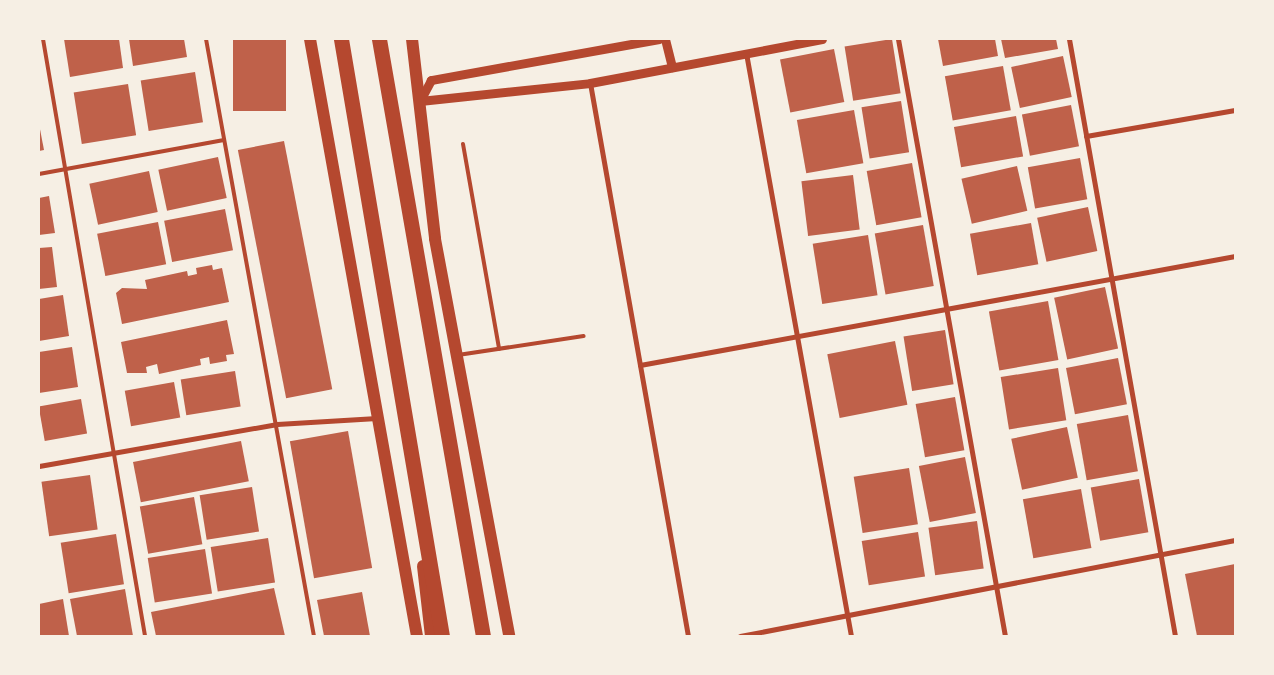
<!DOCTYPE html>
<style>
body{margin:0}
#map{position:relative;width:1274px;height:675px;overflow:hidden;background:#f6efe4;font-family:Commissioner,sans-serif}
div>[style]{position:absolute}
.building>*{inset:0;background:#bf614a;transform-origin:0 0}
.service>*{height:4px;margin:-2px;padding:0 2px;transform-origin:2px;border-radius:2px;background:#b5482f}
.minor>*{height:5px;margin:-2.5px;padding:0 2.5px;transform-origin:2.5px;border-radius:2.5px;background:#b5482f}
.tertiary>*{height:9px;margin:-4.5px;padding:0 4.5px;transform-origin:4.5px;border-radius:4.5px;background:#b5482f}
.primary>*{height:12px;margin:-6px;padding:0 6px;transform-origin:6px;border-radius:6px;background:#b5482f}
.motorway>*{height:15px;margin:-7.5px;padding:0 7.5px;transform-origin:7.5px;border-radius:7.5px;background:#b5482f}
span{translate:-50% -50%;white-space:nowrap;text-align:center;line-height:1.15;-webkit-text-stroke:4px #f6efe4;paint-order:stroke}
.frame{position:absolute;inset:0;border:40px solid #f6efe4;pointer-events:none}
</style>
<div id="map">
<div class="building">
<div style="clip-path:polygon(64px 39px,119px 39px,123px 68px,70px 77px)"></div>
<div style="clip-path:polygon(129px 39px,184px 39px,187px 57px,133px 66px)"></div>
<div style="left:233px;top:39px;width:53px;height:72px"></div>
<div style="left:892px;top:39px;width:55px;height:48px;rotate:81deg"></div>
<div style="clip-path:polygon(938px 39px,995px 39px,998px 56px,943px 66px)"></div>
<div style="clip-path:polygon(1001px 39px,1056px 39px,1058px 49px,1005px 58px)"></div>
<div style="left:834px;top:49px;width:54px;height:55px;rotate:79deg"></div>
<div style="left:1063px;top:56px;width:42px;height:53px;rotate:78deg"></div>
<div style="left:1003px;top:66px;width:45px;height:59px;rotate:80deg"></div>
<div style="left:195px;top:72px;width:51px;height:55px;rotate:81deg"></div>
<div style="left:128px;top:84px;width:52px;height:55px;rotate:81deg"></div>
<div style="left:901px;top:101px;width:52px;height:40px;rotate:81deg"></div>
<div style="left:1071px;top:105px;width:42px;height:50px;rotate:79deg"></div>
<div style="left:854px;top:110px;width:54px;height:58px;rotate:80deg"></div>
<div style="left:1016px;top:116px;width:41px;height:63px;rotate:80deg"></div>
<div style="clip-path:polygon(39px 124px,44px 150px,39px 151px)"></div>
<div style="left:284px;top:141px;width:253px;height:47px;rotate:79deg"></div>
<div style="left:218px;top:157px;width:42px;height:61px;rotate:78deg"></div>
<div style="left:1080px;top:158px;width:42px;height:53px;rotate:80deg"></div>
<div style="left:912px;top:163px;width:55px;height:46px;rotate:80deg"></div>
<div style="left:1017px;top:166px;width:46px;height:57px;rotate:77deg"></div>
<div style="left:149px;top:171px;width:42px;height:61px;rotate:78deg"></div>
<div style="left:853px;top:175px;width:55px;height:52px;rotate:83deg"></div>
<div style="clip-path:polygon(49px 196px,55px 233px,39px 235px,39px 198px)"></div>
<div style="left:1088px;top:207px;width:45px;height:52px;rotate:78deg"></div>
<div style="left:225px;top:209px;width:42px;height:62px;rotate:79deg"></div>
<div style="left:158px;top:222px;width:43px;height:62px;rotate:79deg"></div>
<div style="left:1031px;top:223px;width:42px;height:62px;rotate:80deg"></div>
<div style="left:923px;top:225px;width:62px;height:49px;rotate:80deg"></div>
<div style="left:868px;top:235px;width:61px;height:56px;rotate:81deg"></div>
<div style="clip-path:polygon(52px 247px,57px 287px,39px 289px,39px 248px)"></div>
<div style="clip-path:polygon(212px 265px,213px 270px,222px 268px,229px 302px,122px 324px,116px 293px,122px 288px,147px 289px,145px 280px,187px 271px,188px 276px,197px 274px,196px 268px)"></div>
<div style="left:1105px;top:287px;width:63px;height:52px;rotate:78deg"></div>
<div style="clip-path:polygon(63px 295px,69px 336px,39px 341px,39px 299px)"></div>
<div style="left:1048px;top:301px;width:60px;height:60px;rotate:80deg"></div>
<div style="clip-path:polygon(227px 320px,234px 354px,226px 355px,227px 361px,210px 364px,209px 357px,200px 359px,201px 365px,159px 374px,157px 364px,146px 367px,147px 373px,127px 373px,121px 342px)"></div>
<div style="left:945px;top:330px;width:55px;height:42px;rotate:81deg"></div>
<div style="left:895px;top:341px;width:65px;height:69px;rotate:79deg"></div>
<div style="clip-path:polygon(72px 347px,78px 387px,39px 393px,39px 352px)"></div>
<div style="left:1118px;top:358px;width:47px;height:53px;rotate:79deg"></div>
<div style="left:1058px;top:368px;width:53px;height:58px;rotate:81deg"></div>
<div style="left:235px;top:371px;width:36px;height:55px;rotate:81deg"></div>
<div style="left:174px;top:382px;width:36px;height:50px;rotate:80deg"></div>
<div style="left:955px;top:397px;width:54px;height:40px;rotate:80deg"></div>
<div style="left:81px;top:399px;width:35px;height:43px;rotate:80deg"></div>
<div style="left:1128px;top:415px;width:57px;height:52px;rotate:80deg"></div>
<div style="left:1067px;top:427px;width:52px;height:57px;rotate:78deg"></div>
<div style="left:348px;top:431px;width:139px;height:59px;rotate:80deg"></div>
<div style="left:241px;top:441px;width:41px;height:110px;rotate:79deg"></div>
<div style="left:965px;top:457px;width:57px;height:47px;rotate:79deg"></div>
<div style="left:909px;top:468px;width:57px;height:56px;rotate:81deg"></div>
<div style="left:90px;top:475px;width:55px;height:49px;rotate:82deg"></div>
<div style="left:1139px;top:479px;width:54px;height:49px;rotate:80deg"></div>
<div style="left:252px;top:487px;width:45px;height:53px;rotate:81deg"></div>
<div style="left:1081px;top:489px;width:60px;height:59px;rotate:80deg"></div>
<div style="left:194px;top:497px;width:48px;height:55px;rotate:80deg"></div>
<div style="left:977px;top:521px;width:48px;height:49px;rotate:82deg"></div>
<div style="left:918px;top:532px;width:45px;height:57px;rotate:81deg"></div>
<div style="left:116px;top:534px;width:51px;height:56px;rotate:81deg"></div>
<div style="left:268px;top:538px;width:45px;height:58px;rotate:81deg"></div>
<div style="left:205px;top:549px;width:45px;height:58px;rotate:81deg"></div>
<div style="clip-path:polygon(1235px 564px,1235px 636px,1197px 636px,1185px 574px)"></div>
<div style="clip-path:polygon(274px 588px,285px 636px,156px 636px,151px 612px)"></div>
<div style="clip-path:polygon(125px 589px,133px 636px,77px 636px,70px 599px)"></div>
<div style="clip-path:polygon(362px 592px,370px 636px,324px 636px,317px 600px)"></div>
<div style="clip-path:polygon(63px 599px,69px 636px,39px 636px,39px 604px)"></div>
</div>
<div class="service">
<div style="left:43px;top:39px;width:606px;rotate:80.3deg"></div>
<div style="left:206px;top:39px;width:607px;rotate:79.75deg"></div>
<div style="left:463px;top:144px;width:208px;rotate:80deg"></div>
<div style="left:39px;top:174px;width:188px;rotate:-10.4deg"></div>
<div style="left:458px;top:355px;width:127px;rotate:-8.6deg"></div>
</div>
<div class="minor">
<div style="left:898px;top:39px;width:607px;rotate:79.84deg"></div>
<div style="left:1069px;top:39px;width:606px;rotate:79.93deg"></div>
<div style="left:746px;top:53px;width:592px;rotate:79.79deg"></div>
<div style="left:590px;top:83px;width:562px;rotate:79.95deg"></div>
<div style="left:1086px;top:136px;width:151px;rotate:-9.9deg"></div>
<div style="left:640px;top:365px;width:605px;rotate:-10.38deg"></div>
<div style="left:39px;top:466px;width:242px;rotate:-10deg"></div>
<div style="left:277px;top:424px;width:100px;rotate:-3.4deg"></div>
<div style="left:740px;top:636px;width:504px;rotate:-10.98deg"></div>
</div>
<div class="tertiary">
<div style="left:659px;top:39px;width:232px;rotate:169.8deg"></div>
<div style="left:431px;top:80px;width:24px;rotate:118deg"></div>
<div style="left:420px;top:101px;width:171px;rotate:-6deg"></div>
<div style="left:590px;top:83px;width:236px;rotate:-10.7deg"></div>
<div style="left:665px;top:39px;width:29px;rotate:76deg"></div>
</div>
<div class="primary">
<div style="left:310px;top:39px;width:607px;rotate:79.84deg"></div>
<div style="left:412px;top:39px;width:201px;rotate:83.4deg"></div>
<div style="left:435px;top:239px;width:404px;rotate:79.4deg"></div>
<div style="left:423px;top:566px;width:70px;rotate:83.5deg"></div>
</div>
<div class="motorway">
<div style="left:341px;top:39px;width:605px;rotate:80.4deg"></div>
<div style="left:379px;top:39px;width:606px;rotate:80.12deg"></div>
</div>
<div class="frame"></div>
</div>
